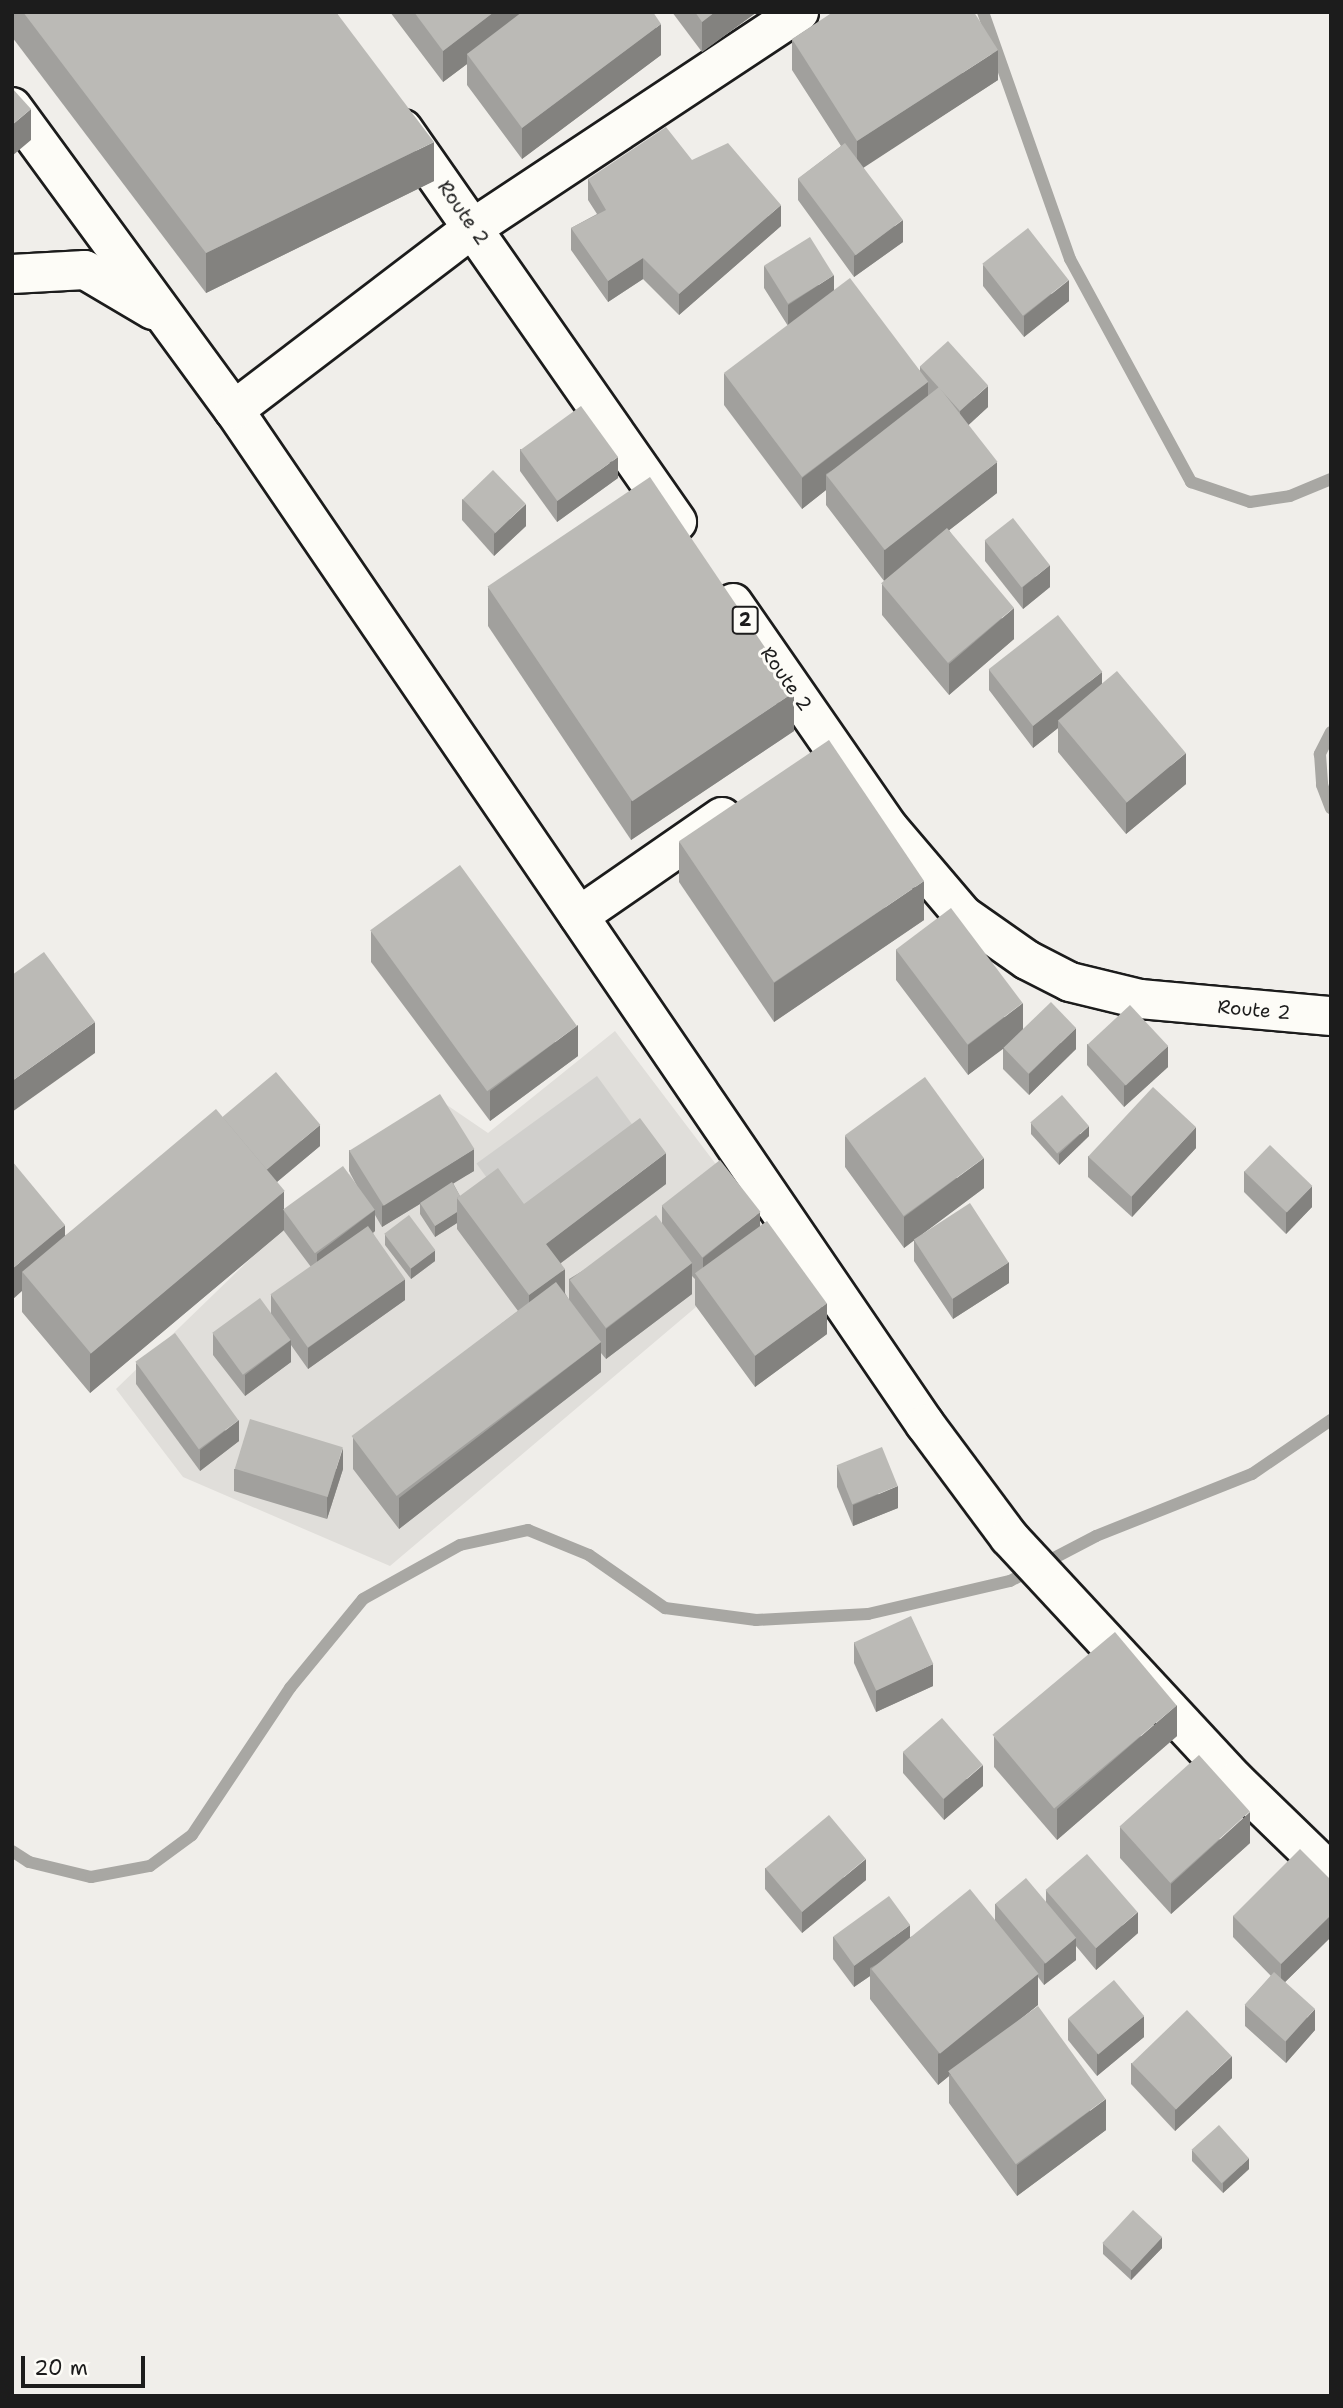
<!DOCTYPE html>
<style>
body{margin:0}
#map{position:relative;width:1343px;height:2408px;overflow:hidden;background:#f0eeea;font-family:"Shantell Sans",sans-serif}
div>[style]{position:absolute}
.built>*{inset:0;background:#e0deda}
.green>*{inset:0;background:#d0cfcc;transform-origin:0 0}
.stream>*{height:12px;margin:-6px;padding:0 6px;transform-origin:6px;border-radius:6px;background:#a8a7a3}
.roads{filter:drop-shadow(2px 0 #1c1c1c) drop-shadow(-2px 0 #1c1c1c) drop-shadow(0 2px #1c1c1c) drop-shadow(0 -2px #1c1c1c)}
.minor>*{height:38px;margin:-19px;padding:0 19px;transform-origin:19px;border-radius:19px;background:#fdfcf7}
.trunk>*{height:38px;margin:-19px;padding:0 19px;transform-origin:19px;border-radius:19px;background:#fdfcf7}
.wall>*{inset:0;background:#a1a09d}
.shaded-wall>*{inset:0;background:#83827f}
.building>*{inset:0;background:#bbbab6;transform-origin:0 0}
span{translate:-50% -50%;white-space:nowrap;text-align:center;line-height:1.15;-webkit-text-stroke:6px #fdfcf7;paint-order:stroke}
.shield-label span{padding:2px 5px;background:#fdfcf7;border:2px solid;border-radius:5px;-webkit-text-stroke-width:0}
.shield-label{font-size:18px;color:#1c1c1c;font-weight:700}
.street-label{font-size:19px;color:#1c1c1c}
.frame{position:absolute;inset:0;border:14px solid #1c1c1c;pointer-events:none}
.scale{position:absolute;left:21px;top:2356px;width:124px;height:32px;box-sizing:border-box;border:4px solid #1c1c1c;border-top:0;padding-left:9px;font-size:21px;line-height:24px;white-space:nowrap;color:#1c1c1c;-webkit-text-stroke:5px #fdfcf7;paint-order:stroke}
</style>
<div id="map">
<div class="built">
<div style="clip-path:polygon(615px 1031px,774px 1241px,390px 1566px,183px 1477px,116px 1389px,281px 1229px,441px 1101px,488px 1133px)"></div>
</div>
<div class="green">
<div style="left:597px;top:1076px;width:76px;height:149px;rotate:54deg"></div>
</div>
<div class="stream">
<div style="left:983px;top:12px;width:262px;rotate:70.6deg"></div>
<div style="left:1070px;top:259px;width:254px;rotate:61.5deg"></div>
<div style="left:1191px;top:482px;width:62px;rotate:18.7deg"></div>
<div style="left:1250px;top:502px;width:40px;rotate:-8.5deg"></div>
<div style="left:1290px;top:496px;width:44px;rotate:-22.5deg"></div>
<div style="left:1331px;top:732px;width:25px;rotate:117deg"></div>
<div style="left:1320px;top:754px;width:31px;rotate:86deg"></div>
<div style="left:1322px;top:785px;width:25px;rotate:69deg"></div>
<div style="left:12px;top:1851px;width:20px;rotate:33deg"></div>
<div style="left:29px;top:1862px;width:64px;rotate:13.6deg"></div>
<div style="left:91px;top:1877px;width:60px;rotate:-10.6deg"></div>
<div style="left:150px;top:1866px;width:52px;rotate:-36.4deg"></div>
<div style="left:192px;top:1835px;width:177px;rotate:-56.3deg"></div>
<div style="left:290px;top:1688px;width:115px;rotate:-50.6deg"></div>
<div style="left:363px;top:1599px;width:111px;rotate:-29.1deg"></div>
<div style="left:460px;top:1545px;width:70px;rotate:-12.4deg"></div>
<div style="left:528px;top:1530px;width:66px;rotate:22.3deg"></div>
<div style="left:589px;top:1555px;width:93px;rotate:34.9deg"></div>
<div style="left:665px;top:1608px;width:92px;rotate:7.5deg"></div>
<div style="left:756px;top:1620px;width:112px;rotate:-3.1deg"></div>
<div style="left:868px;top:1614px;width:146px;rotate:-13.1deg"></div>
<div style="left:1010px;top:1581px;width:97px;rotate:-27.6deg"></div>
<div style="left:1096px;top:1536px;width:168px;rotate:-21.7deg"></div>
<div style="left:1252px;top:1474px;width:96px;rotate:-34.4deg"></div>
</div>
<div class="roads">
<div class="minor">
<div style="left:12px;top:107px;width:376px;rotate:53.8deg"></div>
<div style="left:234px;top:410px;width:1227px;rotate:55.73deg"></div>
<div style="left:925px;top:1424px;width:141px;rotate:53.4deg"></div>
<div style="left:1009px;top:1537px;width:333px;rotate:47.1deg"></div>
<div style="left:1236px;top:1781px;width:132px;rotate:44.1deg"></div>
<div style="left:12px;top:274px;width:73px;rotate:-3.1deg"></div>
<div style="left:85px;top:270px;width:79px;rotate:30.5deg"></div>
<div style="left:234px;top:410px;width:300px;rotate:-37.3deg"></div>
<div style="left:473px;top:228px;width:391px;rotate:-33.5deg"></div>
<div style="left:579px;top:916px;width:174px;rotate:-34.7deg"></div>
</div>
<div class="trunk">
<div style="left:403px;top:129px;width:479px;rotate:55.1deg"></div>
<div style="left:733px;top:603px;width:274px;rotate:55.3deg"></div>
<div style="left:889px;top:828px;width:114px;rotate:49.6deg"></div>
<div style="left:963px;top:915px;width:78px;rotate:35.1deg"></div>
<div style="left:1027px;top:960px;width:48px;rotate:27.1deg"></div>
<div style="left:1070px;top:982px;width:72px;rotate:13.7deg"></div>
<div style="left:1140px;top:999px;width:192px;rotate:5.1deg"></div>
</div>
</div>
<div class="wall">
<div style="clip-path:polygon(12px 12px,336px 12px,434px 181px,206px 293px,12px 37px)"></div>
<div style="clip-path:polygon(390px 12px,653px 12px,661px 55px,522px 159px,467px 85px,467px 64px,443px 82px)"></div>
<div style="clip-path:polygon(672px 12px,757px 12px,702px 52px)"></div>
<div style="clip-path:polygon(792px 39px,998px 80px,863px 167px,903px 242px,854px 277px,798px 200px,798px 179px,841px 146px,792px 70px)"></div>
<div style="clip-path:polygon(692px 160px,781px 226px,679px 315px,643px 279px,608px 302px,571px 250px,571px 228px,597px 214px,588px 200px,588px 179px)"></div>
<div style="clip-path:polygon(983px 265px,1069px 301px,1024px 337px,983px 286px)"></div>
<div style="clip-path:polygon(764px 266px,834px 290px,920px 371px,920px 366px,988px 407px,968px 425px,997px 493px,949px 530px,1014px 639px,949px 695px,882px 615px,882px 584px,903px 566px,884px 581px,826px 505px,826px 490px,802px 509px,724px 405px,724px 374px,788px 326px,764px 288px)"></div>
<div style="clip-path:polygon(520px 449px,618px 478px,557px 522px,520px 471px)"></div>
<div style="clip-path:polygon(462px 499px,526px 526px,494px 556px,462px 520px)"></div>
<div style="clip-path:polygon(985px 540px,1050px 587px,1023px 609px,985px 561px)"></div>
<div style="clip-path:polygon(488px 587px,794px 731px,631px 840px,488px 626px)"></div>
<div style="clip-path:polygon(989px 669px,1102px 684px,1186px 784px,1126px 834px,1058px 752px,1058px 728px,1033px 748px,989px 690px)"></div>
<div style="clip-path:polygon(679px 842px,924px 920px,774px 1022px,679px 882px)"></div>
<div style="clip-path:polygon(371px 931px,578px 1056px,490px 1121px,371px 962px)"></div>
<div style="clip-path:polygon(896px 949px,1023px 1029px,1076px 1049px,1029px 1095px,1003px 1069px,1003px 1048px,968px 1075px,896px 980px)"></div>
<div style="clip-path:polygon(1087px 1044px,1168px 1067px,1124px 1107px,1087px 1065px)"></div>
<div style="clip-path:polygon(222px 1117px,320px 1146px,277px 1182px,284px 1230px,90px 1393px,22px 1312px,22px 1291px,12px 1161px,65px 1236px)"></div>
<div style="clip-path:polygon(1031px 1123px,1089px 1136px,1059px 1165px,1031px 1134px)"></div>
<div style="clip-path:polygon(845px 1136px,984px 1188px,922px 1234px,1009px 1283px,953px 1319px,914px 1261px,914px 1240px,904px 1248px,845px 1167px)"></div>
<div style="clip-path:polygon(1196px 1148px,1132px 1217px,1088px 1177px,1088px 1156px)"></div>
<div style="clip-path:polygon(349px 1150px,474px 1171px,453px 1183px,460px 1196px,524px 1204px,666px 1184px,561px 1263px,565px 1293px,569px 1300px,569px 1279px,662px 1223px,662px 1206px,760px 1226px,827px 1334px,755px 1387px,695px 1305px,695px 1279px,692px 1276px,692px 1294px,606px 1359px,601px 1353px,601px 1372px,399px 1529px,353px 1469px,353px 1438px,518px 1311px,457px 1229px,457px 1223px,435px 1237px,420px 1214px,420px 1204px,382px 1227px,375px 1215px,375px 1231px,373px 1233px,405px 1300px,308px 1369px,291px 1345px,291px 1362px,245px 1396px,213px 1355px,213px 1333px,271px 1313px,271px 1295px,311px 1267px,284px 1231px,284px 1210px,357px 1186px,349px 1171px)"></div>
<div style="clip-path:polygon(1244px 1171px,1312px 1207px,1286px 1234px,1244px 1192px)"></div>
<div style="clip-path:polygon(385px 1234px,435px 1261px,411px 1279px,385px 1245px)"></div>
<div style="clip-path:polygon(136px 1363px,239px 1441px,200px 1471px,136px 1384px)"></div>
<div style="clip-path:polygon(837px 1466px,898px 1508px,853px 1526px,837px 1487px)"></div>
<div style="clip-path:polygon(234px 1469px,343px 1469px,327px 1519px,234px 1491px)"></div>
<div style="clip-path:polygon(854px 1642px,933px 1686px,876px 1712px,854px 1663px)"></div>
<div style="clip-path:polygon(1177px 1736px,1057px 1840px,994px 1767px,994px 1737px)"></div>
<div style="clip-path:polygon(903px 1752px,983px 1786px,944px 1820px,903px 1773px)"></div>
<div style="clip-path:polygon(1120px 1827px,1250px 1843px,1171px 1914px,1120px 1858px)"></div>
<div style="clip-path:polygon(765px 1868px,866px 1880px,802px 1933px,765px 1889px)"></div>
<div style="clip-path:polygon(1331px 1880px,1331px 1937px,1285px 1982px,1315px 2030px,1286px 2063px,1245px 2026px,1245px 2005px,1271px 1976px,1233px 1937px,1233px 1916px)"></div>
<div style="clip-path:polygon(1046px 1890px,1138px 1933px,1096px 1970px,1076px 1946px,1076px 1960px,1044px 1985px,1038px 1977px,1038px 2005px,1017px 2022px,1106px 2130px,1017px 2196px,949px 2103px,949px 2076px,938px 2085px,870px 1999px,870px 1976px,854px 1987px,833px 1959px,833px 1937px,910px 1937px,995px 1921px,995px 1904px,1046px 1902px)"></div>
<div style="clip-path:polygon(1068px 2019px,1144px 2037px,1097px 2076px,1068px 2040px)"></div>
<div style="clip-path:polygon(1131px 2063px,1232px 2078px,1175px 2131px,1131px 2084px)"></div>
<div style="clip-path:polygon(1192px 2150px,1249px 2169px,1223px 2193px,1192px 2161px)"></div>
<div style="clip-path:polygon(1103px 2243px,1162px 2248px,1131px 2280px,1103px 2254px)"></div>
</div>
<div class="shaded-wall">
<div style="clip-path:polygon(494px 12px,533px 12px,467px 54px,467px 64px,443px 82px,443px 51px)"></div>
<div style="clip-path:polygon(715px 12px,757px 12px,702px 52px,702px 22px)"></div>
<div style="clip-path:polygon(661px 24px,661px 55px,522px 159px,522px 128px)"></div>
<div style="clip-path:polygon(998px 50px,998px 80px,857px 172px,857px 141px)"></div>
<div style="clip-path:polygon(31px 109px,31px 140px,12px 156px,12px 125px)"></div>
<div style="clip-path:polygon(434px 142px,434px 181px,206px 293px,206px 253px)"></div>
<div style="clip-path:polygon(781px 205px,781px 226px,679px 315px,679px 294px)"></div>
<div style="clip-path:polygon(903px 220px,903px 242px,854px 277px,854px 256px)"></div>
<div style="clip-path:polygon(643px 258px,643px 279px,608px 302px,608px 281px)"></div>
<div style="clip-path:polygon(834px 275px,834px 297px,788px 326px,788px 305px)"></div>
<div style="clip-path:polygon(1069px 280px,1069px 301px,1024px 337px,1024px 316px)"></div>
<div style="clip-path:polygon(928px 382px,928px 413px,826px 474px,826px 490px,802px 509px,802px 478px)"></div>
<div style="clip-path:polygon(988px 386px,988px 407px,960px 433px,960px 411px)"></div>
<div style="clip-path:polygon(618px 457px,618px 478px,557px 522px,557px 501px)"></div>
<div style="clip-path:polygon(997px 462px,997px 493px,884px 581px,884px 550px)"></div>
<div style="clip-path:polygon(526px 504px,526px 526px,494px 556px,494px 534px)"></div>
<div style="clip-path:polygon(1050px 565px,1050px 587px,1023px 609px,1023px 587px)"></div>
<div style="clip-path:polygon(1014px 608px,1014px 639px,949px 695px,949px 664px)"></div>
<div style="clip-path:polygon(1102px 672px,1102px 694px,1058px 721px,1058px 728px,1033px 748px,1033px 726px)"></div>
<div style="clip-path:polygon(794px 692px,794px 731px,631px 840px,631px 801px)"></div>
<div style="clip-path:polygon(1186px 753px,1186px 784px,1126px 834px,1126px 803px)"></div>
<div style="clip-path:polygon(924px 881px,924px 920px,774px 1022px,774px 983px)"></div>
<div style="clip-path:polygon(1023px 1003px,1023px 1034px,968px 1075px,968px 1045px)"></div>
<div style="clip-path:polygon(95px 1022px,95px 1053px,12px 1112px,12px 1081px)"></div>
<div style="clip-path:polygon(578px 1025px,578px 1056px,490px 1121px,490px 1091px)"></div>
<div style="clip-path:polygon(1076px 1028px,1076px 1049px,1029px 1095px,1029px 1074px)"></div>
<div style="clip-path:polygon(1168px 1046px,1168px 1067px,1124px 1107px,1124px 1086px)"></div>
<div style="clip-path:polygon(320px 1125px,320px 1146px,266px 1191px,266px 1170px)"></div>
<div style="clip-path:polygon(1089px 1126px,1089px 1136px,1059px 1165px,1059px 1154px)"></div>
<div style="clip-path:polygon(1196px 1127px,1196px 1148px,1132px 1217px,1132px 1196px)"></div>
<div style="clip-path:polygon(474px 1149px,474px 1171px,382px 1227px,382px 1206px)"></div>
<div style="clip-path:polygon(666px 1153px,666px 1184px,546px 1274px,546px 1244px)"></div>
<div style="clip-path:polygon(984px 1158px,984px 1188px,904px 1248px,904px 1217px)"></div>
<div style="clip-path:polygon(1312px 1186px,1312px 1207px,1286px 1234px,1286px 1212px)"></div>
<div style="clip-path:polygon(284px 1191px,284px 1230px,90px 1393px,90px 1354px)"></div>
<div style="clip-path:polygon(375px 1210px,375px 1231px,317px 1275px,317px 1254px)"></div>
<div style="clip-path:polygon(457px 1212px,457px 1223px,435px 1237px,435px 1226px)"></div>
<div style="clip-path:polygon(760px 1212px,760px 1243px,703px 1284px,703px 1258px)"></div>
<div style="clip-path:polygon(65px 1225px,65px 1255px,22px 1272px,22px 1291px,12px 1300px,12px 1269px)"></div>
<div style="clip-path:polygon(435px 1250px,435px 1261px,411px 1279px,411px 1268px)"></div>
<div style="clip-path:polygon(1009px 1262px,1009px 1283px,953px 1319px,953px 1298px)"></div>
<div style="clip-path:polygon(692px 1263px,692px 1294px,606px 1359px,606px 1329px)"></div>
<div style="clip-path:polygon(565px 1269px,565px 1299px,529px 1326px,529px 1295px)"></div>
<div style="clip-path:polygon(405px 1279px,405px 1300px,308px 1369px,308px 1348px)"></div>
<div style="clip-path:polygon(827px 1303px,827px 1334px,755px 1387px,755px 1356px)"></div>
<div style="clip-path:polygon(291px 1340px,291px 1362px,245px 1396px,245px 1375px)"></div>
<div style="clip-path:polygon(601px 1342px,601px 1372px,399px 1529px,399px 1498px)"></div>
<div style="clip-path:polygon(239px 1420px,239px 1441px,200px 1471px,200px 1450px)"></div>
<div style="clip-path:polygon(343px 1448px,343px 1469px,327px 1519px,327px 1498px)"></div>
<div style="clip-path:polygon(898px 1486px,898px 1508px,853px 1526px,853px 1505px)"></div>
<div style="clip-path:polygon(933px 1664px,933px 1686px,876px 1712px,876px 1690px)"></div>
<div style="clip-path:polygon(1177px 1705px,1177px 1736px,1057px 1840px,1057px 1809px)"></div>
<div style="clip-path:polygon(983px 1765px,983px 1786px,944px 1820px,944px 1799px)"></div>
<div style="clip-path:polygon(1250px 1812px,1250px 1843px,1171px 1914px,1171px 1884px)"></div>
<div style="clip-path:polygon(866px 1859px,866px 1880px,802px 1933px,802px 1912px)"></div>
<div style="clip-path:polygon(1138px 1912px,1138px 1933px,1096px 1970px,1096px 1948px)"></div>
<div style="clip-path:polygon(1331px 1915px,1331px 1937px,1281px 1986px,1281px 1964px)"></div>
<div style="clip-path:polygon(910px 1925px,910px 1947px,870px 1968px,870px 1976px,854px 1987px,854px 1966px)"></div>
<div style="clip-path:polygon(1076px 1938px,1076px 1960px,1044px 1985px,1044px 1964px)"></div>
<div style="clip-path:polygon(1038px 1974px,1038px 2005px,950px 2075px,949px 2073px,949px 2076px,938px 2085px,938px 2054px)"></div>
<div style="clip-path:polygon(1315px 2009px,1315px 2030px,1286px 2063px,1286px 2041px)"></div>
<div style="clip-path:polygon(1144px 2016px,1144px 2037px,1097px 2076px,1097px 2054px)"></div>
<div style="clip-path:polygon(1232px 2056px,1232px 2078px,1175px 2131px,1175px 2110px)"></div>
<div style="clip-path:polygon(1106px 2099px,1106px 2130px,1017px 2196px,1017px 2165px)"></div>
<div style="clip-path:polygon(1249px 2158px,1249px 2169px,1223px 2193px,1223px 2183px)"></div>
<div style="clip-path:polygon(1162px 2237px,1162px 2248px,1131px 2280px,1131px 2270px)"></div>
</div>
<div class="building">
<div style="clip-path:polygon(23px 12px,336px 12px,434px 142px,206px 253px)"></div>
<div style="clip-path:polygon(414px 12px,494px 12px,443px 51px)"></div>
<div style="clip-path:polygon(522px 12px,653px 12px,661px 24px,522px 128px,467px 54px)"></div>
<div style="clip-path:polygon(695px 12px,715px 12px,702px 22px)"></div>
<div style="clip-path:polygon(833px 12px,974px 12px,998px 50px,857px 141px,792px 39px)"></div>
<div style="clip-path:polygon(12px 88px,31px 109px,12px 125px)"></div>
<div style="clip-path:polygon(666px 127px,692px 160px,728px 143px,781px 205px,679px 294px,643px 258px,608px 281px,571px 228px,606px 210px,588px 179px)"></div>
<div style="left:845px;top:143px;width:96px;height:59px;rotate:53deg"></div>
<div style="left:1028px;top:228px;width:66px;height:58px;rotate:52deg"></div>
<div style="left:810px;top:237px;width:45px;height:54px;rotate:58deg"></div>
<div style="left:850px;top:278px;width:130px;height:158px;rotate:53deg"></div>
<div style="left:948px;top:341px;width:60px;height:38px;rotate:48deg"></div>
<div style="left:939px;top:387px;width:95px;height:143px;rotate:52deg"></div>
<div style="left:581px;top:406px;width:63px;height:75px;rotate:54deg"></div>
<div style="left:493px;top:470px;width:47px;height:42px;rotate:46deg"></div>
<div style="left:650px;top:477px;width:259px;height:196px;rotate:56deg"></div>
<div style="left:1013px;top:518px;width:60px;height:36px;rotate:52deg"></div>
<div style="left:947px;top:528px;width:104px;height:86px;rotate:50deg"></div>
<div style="left:1058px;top:615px;width:72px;height:88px;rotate:52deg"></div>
<div style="left:1117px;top:671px;width:107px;height:77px;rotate:50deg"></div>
<div style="left:829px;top:740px;width:170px;height:181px;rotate:56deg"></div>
<div style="left:460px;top:865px;width:199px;height:111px;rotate:54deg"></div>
<div style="left:951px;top:908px;width:119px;height:69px;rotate:53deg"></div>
<div style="clip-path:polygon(44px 952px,95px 1022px,12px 1081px,12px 975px)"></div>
<div style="left:1051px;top:1002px;width:36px;height:66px;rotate:46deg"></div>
<div style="left:1130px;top:1005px;width:56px;height:58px;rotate:47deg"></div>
<div style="left:276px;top:1072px;width:69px;height:70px;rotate:50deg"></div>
<div style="left:925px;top:1077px;width:100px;height:99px;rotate:54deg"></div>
<div style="left:1153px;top:1087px;width:59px;height:95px;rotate:43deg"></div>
<div style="left:440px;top:1094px;width:65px;height:107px;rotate:58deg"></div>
<div style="left:1062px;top:1095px;width:41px;height:42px;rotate:49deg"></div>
<div style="left:216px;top:1109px;width:107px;height:253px;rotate:50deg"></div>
<div style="clip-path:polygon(640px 1118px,666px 1153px,546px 1244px,565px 1269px,529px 1295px,457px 1198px,498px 1168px,524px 1204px)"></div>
<div style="left:1270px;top:1145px;width:59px;height:37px;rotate:44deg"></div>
<div style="left:720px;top:1160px;width:66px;height:74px;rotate:52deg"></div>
<div style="clip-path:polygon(12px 1161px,65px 1225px,12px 1269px)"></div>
<div style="left:343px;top:1166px;width:54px;height:74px;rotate:54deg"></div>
<div style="clip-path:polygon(452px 1182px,460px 1196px,457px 1198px,457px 1212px,435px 1226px,420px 1203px)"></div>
<div style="left:970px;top:1203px;width:71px;height:67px;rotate:57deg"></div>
<div style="left:409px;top:1215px;width:44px;height:31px;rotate:53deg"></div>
<div style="left:656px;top:1215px;width:60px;height:108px;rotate:53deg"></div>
<div style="left:767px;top:1221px;width:102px;height:89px;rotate:54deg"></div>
<div style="left:368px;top:1226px;width:65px;height:119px;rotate:55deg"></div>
<div style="left:556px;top:1282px;width:75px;height:256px;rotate:53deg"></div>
<div style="left:260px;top:1298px;width:52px;height:59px;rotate:54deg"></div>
<div style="left:175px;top:1333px;width:108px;height:49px;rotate:54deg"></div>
<div style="left:250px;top:1419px;width:97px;height:52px;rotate:17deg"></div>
<div style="left:882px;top:1447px;width:42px;height:49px;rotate:68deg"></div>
<div style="left:911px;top:1616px;width:53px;height:63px;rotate:65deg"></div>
<div style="left:1115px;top:1632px;width:96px;height:160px;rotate:50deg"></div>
<div style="left:942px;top:1718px;width:62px;height:52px;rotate:49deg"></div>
<div style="left:1199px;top:1755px;width:76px;height:107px;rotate:48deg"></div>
<div style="left:829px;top:1815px;width:57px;height:83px;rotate:50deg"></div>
<div style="clip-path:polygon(1300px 1849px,1331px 1880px,1331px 1915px,1281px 1964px,1233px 1916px)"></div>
<div style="left:1087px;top:1854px;width:77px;height:55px;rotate:49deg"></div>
<div style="left:1026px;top:1878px;width:78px;height:40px;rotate:50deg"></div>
<div style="left:970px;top:1889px;width:109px;height:127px;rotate:51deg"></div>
<div style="left:889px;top:1896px;width:36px;height:69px;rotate:54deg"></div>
<div style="left:1274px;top:1972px;width:55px;height:44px;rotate:42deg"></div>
<div style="left:1114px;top:1980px;width:47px;height:60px;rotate:50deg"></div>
<div style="left:1038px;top:2006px;width:115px;height:111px;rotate:54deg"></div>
<div style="left:1187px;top:2010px;width:64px;height:77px;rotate:46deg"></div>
<div style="left:1219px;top:2125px;width:45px;height:37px;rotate:48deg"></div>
<div style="left:1133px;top:2210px;width:40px;height:45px;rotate:43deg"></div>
</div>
<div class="shield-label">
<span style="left:745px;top:620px">2</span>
</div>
<div class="street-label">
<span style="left:463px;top:213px;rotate:55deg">Route 2</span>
<span style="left:786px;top:679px;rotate:55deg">Route 2</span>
<span style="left:1254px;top:1010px;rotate:5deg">Route 2</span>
</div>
<div class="frame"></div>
<div class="scale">20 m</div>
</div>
